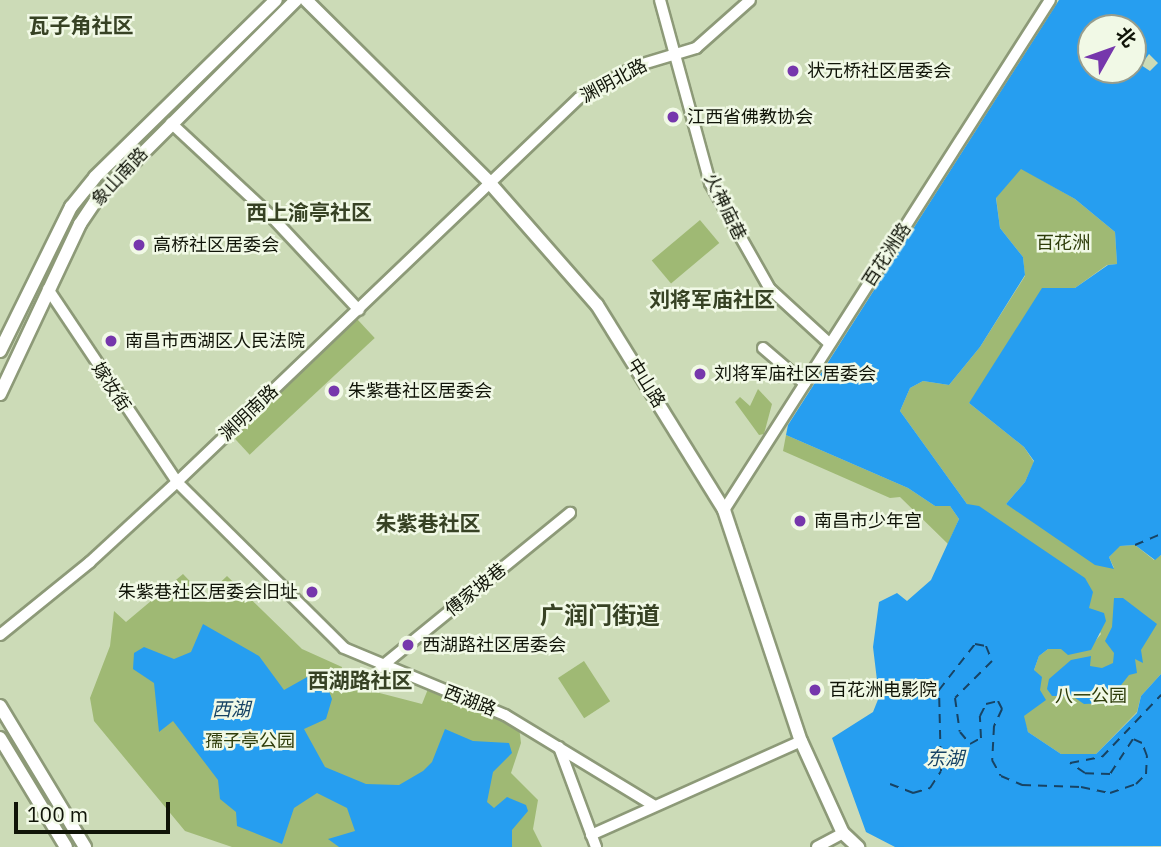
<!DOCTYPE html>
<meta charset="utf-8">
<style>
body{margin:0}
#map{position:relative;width:1161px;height:847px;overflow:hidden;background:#ccdbb7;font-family:"IBM Plex Sans","Noto Sans SC",sans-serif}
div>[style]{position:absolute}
.green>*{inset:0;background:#9fb974;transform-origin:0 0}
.water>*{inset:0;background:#269ef0}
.ferry>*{height:2px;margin-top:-1px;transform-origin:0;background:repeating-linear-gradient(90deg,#174364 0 9px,transparent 0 16px)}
.roads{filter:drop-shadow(2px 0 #8d9a78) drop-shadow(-2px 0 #8d9a78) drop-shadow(0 2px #8d9a78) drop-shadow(0 -2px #8d9a78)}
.minor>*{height:10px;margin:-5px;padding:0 5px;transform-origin:5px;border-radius:5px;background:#fff}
.major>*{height:12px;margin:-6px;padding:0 6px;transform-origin:6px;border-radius:6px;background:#fff}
.dots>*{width:19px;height:19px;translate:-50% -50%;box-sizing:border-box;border:4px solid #f1f9e6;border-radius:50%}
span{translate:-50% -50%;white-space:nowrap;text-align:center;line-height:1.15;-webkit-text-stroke:5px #f1f9e6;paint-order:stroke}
.poi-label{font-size:18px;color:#101408}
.left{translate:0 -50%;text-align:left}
.right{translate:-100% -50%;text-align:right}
.street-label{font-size:18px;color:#101408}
.park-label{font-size:18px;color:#2e3d0a}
.water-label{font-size:19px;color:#174364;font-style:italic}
.quarter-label{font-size:21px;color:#374224;font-weight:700}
.district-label{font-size:24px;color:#374224;font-weight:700}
.north{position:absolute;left:1077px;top:14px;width:70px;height:70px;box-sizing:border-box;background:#f1f9e6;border:2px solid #979d8d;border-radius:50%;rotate:50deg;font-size:19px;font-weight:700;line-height:28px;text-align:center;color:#101408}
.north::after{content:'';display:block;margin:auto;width:24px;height:32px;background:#7637ac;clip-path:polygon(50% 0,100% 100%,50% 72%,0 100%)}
.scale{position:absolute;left:14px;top:802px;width:156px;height:32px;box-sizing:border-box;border:4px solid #101408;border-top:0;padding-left:9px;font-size:21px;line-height:24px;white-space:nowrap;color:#101408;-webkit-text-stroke:5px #f1f9e6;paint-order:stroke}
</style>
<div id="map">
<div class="green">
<div style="clip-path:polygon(1021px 168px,1075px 199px,1115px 232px,1117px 264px,1107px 265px,1075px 288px,969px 403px,1024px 447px,1034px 462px,1025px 482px,1006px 504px,1114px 568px,1109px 557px,1119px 546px,1135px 545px,1154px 560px,1161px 555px,1161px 674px,1141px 696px,1137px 712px,1096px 754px,1061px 754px,1028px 732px,1023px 717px,1040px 690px,1034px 670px,1039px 656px,1048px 649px,1092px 645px,1101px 634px,1089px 608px,967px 504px,900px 411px,910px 388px,923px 381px,949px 385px,980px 347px,1025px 276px,1023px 257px,1000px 228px,996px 197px)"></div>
<div style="left:700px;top:220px;width:30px;height:63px;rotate:50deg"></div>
<div style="left:357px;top:319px;width:26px;height:171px;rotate:47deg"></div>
<div style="clip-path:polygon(758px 389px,772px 404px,764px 434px,759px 435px,735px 402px,740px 397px,750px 406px)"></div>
<div style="clip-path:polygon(786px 435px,908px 488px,935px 506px,950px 506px,959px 519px,948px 544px,900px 497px,890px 498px,783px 451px)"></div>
<div style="clip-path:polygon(183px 574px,205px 597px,227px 576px,302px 649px,342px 667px,340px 678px,345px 684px,422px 704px,428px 689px,519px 727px,521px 743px,511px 773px,538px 800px,533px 829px,542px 847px,232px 847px,185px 831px,94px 721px,90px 698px,110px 646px,114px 611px,126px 622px)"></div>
<div style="left:584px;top:661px;width:48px;height:31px;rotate:57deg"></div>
</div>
<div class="water">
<div style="clip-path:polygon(evenodd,1059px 0,1161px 0,1161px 555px,1155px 560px,1135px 545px,1120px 546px,1109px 557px,1114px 569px,1095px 565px,1006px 504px,1025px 482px,1034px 461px,1024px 447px,969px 403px,1042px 288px,1075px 288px,1108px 265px,1117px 264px,1115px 232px,1075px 199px,1021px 169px,996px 198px,1000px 228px,1023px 257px,1025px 275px,980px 347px,949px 385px,923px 381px,910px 388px,900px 411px,967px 504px,979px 506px,1085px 578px,1093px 592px,1089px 608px,1104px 613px,1106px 621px,1091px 650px,1068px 655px,1061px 649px,1048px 649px,1039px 656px,1034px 670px,1042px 677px,1040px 690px,1046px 700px,1024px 716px,1028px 732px,1061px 754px,1096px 754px,1137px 713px,1141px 696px,1161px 674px,1161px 846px,895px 847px,866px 832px,832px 738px,873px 712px,879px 697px,873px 647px,879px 602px,897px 593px,907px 601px,931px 580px,959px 519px,950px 506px,935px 506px,908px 488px,786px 435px,788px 425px,1059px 0,1133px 28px,1133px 70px,1091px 70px,1091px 28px,1133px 28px,1059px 0,1149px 54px,1158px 63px,1150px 71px,1141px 65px,1149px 54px)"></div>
<div style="clip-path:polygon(1114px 598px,1123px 598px,1157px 624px,1141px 650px,1143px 663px,1135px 659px,1137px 673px,1129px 675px,1107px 703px,1084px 704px,1072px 696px,1052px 696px,1047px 689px,1049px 679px,1071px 660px,1091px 656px,1090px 666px,1102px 668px,1113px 663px,1114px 653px,1105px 641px,1112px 627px)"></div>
<div style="clip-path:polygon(203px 624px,259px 656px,284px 690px,309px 676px,327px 686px,332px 699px,326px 719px,304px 729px,325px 767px,366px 784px,399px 785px,423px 771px,432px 762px,445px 729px,473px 741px,509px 743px,512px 753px,493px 772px,487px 802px,494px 808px,507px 797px,526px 805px,528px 811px,512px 830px,512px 847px,339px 847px,328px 839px,355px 831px,347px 808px,317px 793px,294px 808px,282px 844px,237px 826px,236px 812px,220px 799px,218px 780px,173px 721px,159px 732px,154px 683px,133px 669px,134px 653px,144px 647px,174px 659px,191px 652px)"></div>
</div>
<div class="ferry">
<div style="left:1135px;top:545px;width:28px;rotate:-23deg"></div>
<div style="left:890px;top:784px;width:25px;rotate:21deg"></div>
<div style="left:913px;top:793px;width:18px;rotate:-16deg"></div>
<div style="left:930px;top:788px;width:20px;rotate:-57deg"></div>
<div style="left:941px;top:771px;width:81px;rotate:-91.4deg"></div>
<div style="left:939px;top:690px;width:58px;rotate:-52deg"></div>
<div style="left:975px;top:644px;width:11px;rotate:10deg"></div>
<div style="left:986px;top:646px;width:16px;rotate:68deg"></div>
<div style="left:992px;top:661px;width:52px;rotate:135deg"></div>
<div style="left:955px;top:698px;width:34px;rotate:82deg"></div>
<div style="left:960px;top:732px;width:16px;rotate:50deg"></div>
<div style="left:970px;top:744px;width:13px;rotate:-29deg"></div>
<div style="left:981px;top:738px;width:22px;rotate:-93deg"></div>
<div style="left:980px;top:716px;width:13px;rotate:-63deg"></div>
<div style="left:986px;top:704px;width:12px;rotate:-14deg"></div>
<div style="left:998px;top:701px;width:9px;rotate:63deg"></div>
<div style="left:1002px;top:709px;width:19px;rotate:115deg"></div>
<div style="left:994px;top:726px;width:34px;rotate:93deg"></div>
<div style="left:992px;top:760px;width:18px;rotate:61deg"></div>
<div style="left:1001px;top:776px;width:23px;rotate:23deg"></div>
<div style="left:1022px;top:785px;width:59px;rotate:1.9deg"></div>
<div style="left:1081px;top:787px;width:30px;rotate:12deg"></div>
<div style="left:1110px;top:793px;width:28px;rotate:-19deg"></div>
<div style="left:1136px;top:784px;width:14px;rotate:-45deg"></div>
<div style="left:1146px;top:774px;width:18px;rotate:-87deg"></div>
<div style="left:1147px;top:756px;width:14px;rotate:-111deg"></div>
<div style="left:1142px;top:743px;width:10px;rotate:-156deg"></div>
<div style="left:1133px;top:739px;width:42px;rotate:123.3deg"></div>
<div style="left:1110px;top:774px;width:25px;rotate:-178deg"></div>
<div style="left:1085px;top:773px;width:18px;rotate:-146deg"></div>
<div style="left:1070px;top:763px;width:33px;rotate:-11deg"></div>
<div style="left:1102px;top:757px;width:86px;rotate:-46.4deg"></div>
</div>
<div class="roads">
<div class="minor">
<div style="left:660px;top:0;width:190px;rotate:74.7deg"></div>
<div style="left:710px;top:183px;width:122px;rotate:60.5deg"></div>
<div style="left:770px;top:289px;width:81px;rotate:42.5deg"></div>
<div style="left:171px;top:123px;width:135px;rotate:42.9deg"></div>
<div style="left:270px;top:215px;width:130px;rotate:46.9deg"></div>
<div style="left:48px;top:289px;width:232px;rotate:56.2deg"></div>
<div style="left:177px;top:482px;width:235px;rotate:44.8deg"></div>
<div style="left:344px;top:648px;width:174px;rotate:22.6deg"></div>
<div style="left:505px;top:715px;width:173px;rotate:31.3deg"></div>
<div style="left:763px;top:348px;width:55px;rotate:40.6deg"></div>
<div style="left:724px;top:510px;width:605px;rotate:-57.41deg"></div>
<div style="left:0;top:635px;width:116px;rotate:-39deg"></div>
<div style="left:90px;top:562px;width:118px;rotate:-42.6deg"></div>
<div style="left:177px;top:482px;width:556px;rotate:-43.69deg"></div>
<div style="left:579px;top:98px;width:65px;rotate:-29.3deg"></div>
<div style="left:636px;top:66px;width:63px;rotate:-16.7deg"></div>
<div style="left:696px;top:48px;width:72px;rotate:-41.6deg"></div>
<div style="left:381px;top:667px;width:244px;rotate:-39.2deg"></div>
<div style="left:559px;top:747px;width:107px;rotate:69.7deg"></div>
<div style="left:591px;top:835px;width:230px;rotate:-24.1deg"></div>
<div style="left:817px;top:847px;width:30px;rotate:-28deg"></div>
</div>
<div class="major">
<div style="left:306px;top:0;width:257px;rotate:44.8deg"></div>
<div style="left:488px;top:181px;width:165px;rotate:48.7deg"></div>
<div style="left:597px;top:305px;width:241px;rotate:58.2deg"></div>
<div style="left:724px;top:510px;width:243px;rotate:71.6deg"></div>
<div style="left:801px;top:741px;width:101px;rotate:65.5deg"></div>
<div style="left:843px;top:833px;width:21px;rotate:43deg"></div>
<div style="left:0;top:351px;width:161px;rotate:-63.8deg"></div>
<div style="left:71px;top:207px;width:38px;rotate:-51deg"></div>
<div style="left:95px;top:177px;width:253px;rotate:-44.4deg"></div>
<div style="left:0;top:394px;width:188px;rotate:-64.8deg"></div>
<div style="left:80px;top:224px;width:29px;rotate:-56deg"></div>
<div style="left:96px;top:200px;width:283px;rotate:-45deg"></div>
<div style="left:0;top:706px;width:165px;rotate:58.9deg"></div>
<div style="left:0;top:738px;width:127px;rotate:58.8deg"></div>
</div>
</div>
<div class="dots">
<div style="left:793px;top:71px;background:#7637ac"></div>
<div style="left:673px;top:117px;background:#7637ac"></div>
<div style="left:139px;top:245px;background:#7637ac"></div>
<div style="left:111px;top:341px;background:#7637ac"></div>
<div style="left:700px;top:374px;background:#7637ac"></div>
<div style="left:334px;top:391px;background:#7637ac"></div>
<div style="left:800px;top:521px;background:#7637ac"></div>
<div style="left:312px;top:592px;background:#7637ac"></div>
<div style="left:408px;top:645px;background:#7637ac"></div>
<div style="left:815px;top:690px;background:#7637ac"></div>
</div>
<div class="poi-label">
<span class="left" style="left:807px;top:71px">状元桥社区居委会</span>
<span class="left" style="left:687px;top:117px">江西省佛教协会</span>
<span class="left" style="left:153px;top:245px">高桥社区居委会</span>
<span class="left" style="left:125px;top:341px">南昌市西湖区人民法院</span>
<span class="left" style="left:714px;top:374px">刘将军庙社区居委会</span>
<span class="left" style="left:348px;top:391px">朱紫巷社区居委会</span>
<span class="left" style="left:814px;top:521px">南昌市少年宫</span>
<span class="right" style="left:298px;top:592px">朱紫巷社区居委会旧址</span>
<span class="left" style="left:422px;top:645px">西湖路社区居委会</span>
<span class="left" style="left:829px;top:690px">百花洲电影院</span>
</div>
<div class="street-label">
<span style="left:614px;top:81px;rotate:-28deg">渊明北路</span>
<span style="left:120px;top:177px;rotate:-47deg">象山南路</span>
<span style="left:725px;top:207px;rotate:64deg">火神庙巷</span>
<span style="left:887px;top:255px;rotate:-57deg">百花洲路</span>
<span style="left:646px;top:383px;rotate:58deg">中山路</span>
<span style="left:111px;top:387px;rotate:57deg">嫁妆街</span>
<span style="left:249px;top:413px;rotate:-43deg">渊明南路</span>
<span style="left:476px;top:590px;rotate:-39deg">傅家坡巷</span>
<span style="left:470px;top:701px;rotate:21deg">西湖路</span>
</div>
<div class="park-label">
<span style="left:1063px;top:243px">百花洲</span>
<span style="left:1091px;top:696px">八一公园</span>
<span style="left:250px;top:741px">孺子亭公园</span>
</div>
<div class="water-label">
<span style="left:231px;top:710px">西湖</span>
<span style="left:945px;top:759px">东湖</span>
</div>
<div class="quarter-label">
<span style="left:81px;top:25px">瓦子角社区</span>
<span style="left:309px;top:212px">西上渝亭社区</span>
<span style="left:712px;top:299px">刘将军庙社区</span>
<span style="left:428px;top:523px">朱紫巷社区</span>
<span style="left:360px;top:680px">西湖路社区</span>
</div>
<div class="district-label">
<span style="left:600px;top:616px">广润门街道</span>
</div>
<div class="north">北</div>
<div class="scale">100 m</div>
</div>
